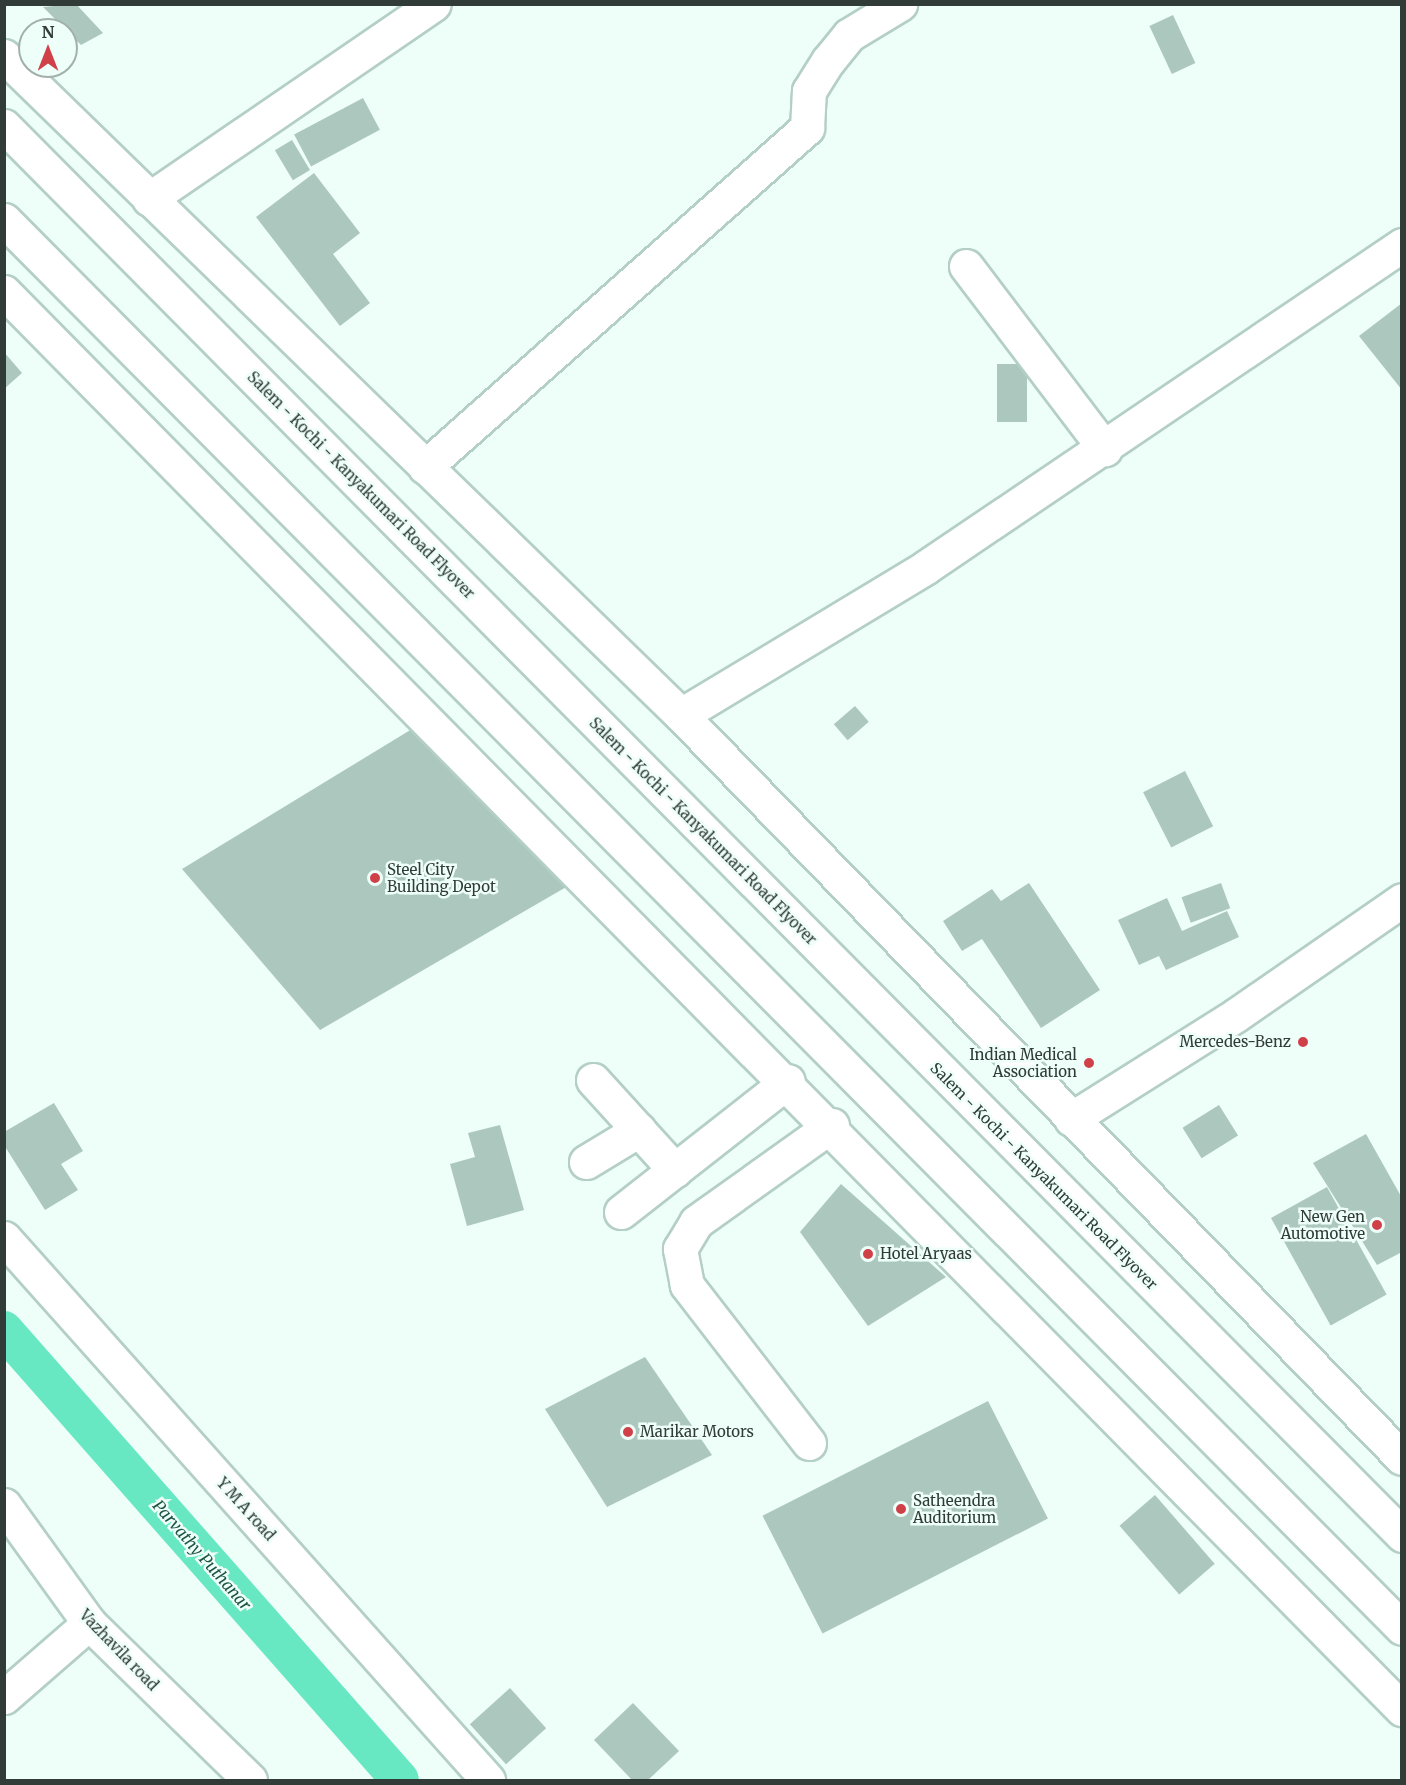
<!DOCTYPE html>
<style>
body{margin:0}
#map{position:relative;width:1406px;height:1785px;overflow:hidden;background:#eefef8;font-family:Merriweather,serif}
div>[style]{position:absolute}
.canal>*{height:38px;margin:-19px;padding:0 19px;transform-origin:19px;border-radius:19px;background:#68e8c2}
.building>*{inset:0;background:#acc8be;transform-origin:0 0}
.roads{filter:drop-shadow(2px 0 #b4cfc5) drop-shadow(-2px 0 #b4cfc5) drop-shadow(0 2px #b4cfc5) drop-shadow(0 -2px #b4cfc5)}
.minor>*{height:33px;margin:-16.5px;padding:0 16.5px;transform-origin:16.5px;border-radius:16.5px;background:#fff}
.highway>*{height:33px;margin:-16.5px;padding:0 16.5px;transform-origin:16.5px;border-radius:16.5px;background:#fff}
.dots>*{width:16px;height:16px;translate:-50% -50%;box-sizing:border-box;border:3px solid #eefef8;border-radius:50%}
span{translate:-50% -50%;white-space:nowrap;text-align:center;line-height:1.15;-webkit-text-stroke:5px #eefef8;paint-order:stroke}
.street-label{font-size:15px;color:#313c38}
.poi-label{font-size:15px;color:#313c38}
.left{translate:0 -50%;text-align:left}
.right{translate:-100% -50%;text-align:right}
.water-label{font-size:16px;color:#1d5343;font-style:italic}
.frame{position:absolute;inset:0;border:6px solid #313c38;pointer-events:none}
.north{position:absolute;left:18px;top:18px;width:60px;height:60px;box-sizing:border-box;background:#eefef8;border:2px solid #a2b0ab;border-radius:50%;rotate:0deg;font-size:16px;font-weight:700;line-height:24px;text-align:center;color:#313c38}
.north::after{content:'';display:block;margin:auto;width:21px;height:27px;background:#d04049;clip-path:polygon(50% 0,100% 100%,50% 72%,0 100%)}
</style>
<div id="map">
<div class="canal">
<div style="left:4px;top:1330px;width:599px;rotate:48.65deg"></div>
</div>
<div class="building">
<div style="clip-path:polygon(76px 4px,103px 33px,81px 45px,43px 7px)"></div>
<div style="left:1173px;top:15px;width:53px;height:26px;rotate:65deg"></div>
<div style="left:363px;top:98px;width:36px;height:78px;rotate:62deg"></div>
<div style="left:292px;top:140px;width:35px;height:20px;rotate:59deg"></div>
<div style="clip-path:polygon(314px 173px,360px 233px,333px 254px,370px 303px,340px 326px,256px 217px)"></div>
<div style="clip-path:polygon(1402px 303px,1402px 390px,1359px 336px)"></div>
<div style="clip-path:polygon(4px 352px,22px 373px,4px 389px)"></div>
<div style="left:997px;top:364px;width:30px;height:58px"></div>
<div style="left:855px;top:706px;width:21px;height:28px;rotate:49deg"></div>
<div style="clip-path:polygon(412px 729px,568px 886px,320px 1030px,182px 869px)"></div>
<div style="left:1185px;top:771px;width:62px;height:47px;rotate:63deg"></div>
<div style="clip-path:polygon(1029px 883px,1100px 990px,1041px 1028px,982px 939px,962px 951px,943px 921px,992px 889px,1001px 901px)"></div>
<div style="left:1221px;top:883px;width:27px;height:42px;rotate:70deg"></div>
<div style="clip-path:polygon(1167px 898px,1182px 931px,1227px 911px,1239px 937px,1166px 970px,1159px 956px,1139px 965px,1118px 920px)"></div>
<div style="clip-path:polygon(54px 1103px,83px 1151px,61px 1164px,78px 1190px,45px 1210px,4px 1145px,4px 1132px)"></div>
<div style="left:1219px;top:1105px;width:36px;height:43px;rotate:58deg"></div>
<div style="clip-path:polygon(500px 1125px,524px 1210px,467px 1226px,450px 1164px,475px 1157px,468px 1133px)"></div>
<div style="clip-path:polygon(1366px 1134px,1402px 1198px,1402px 1252px,1377px 1265px,1313px 1163px)"></div>
<div style="clip-path:polygon(841px 1184px,946px 1277px,868px 1326px,800px 1232px)"></div>
<div style="left:1327px;top:1187px;width:123px;height:64px;rotate:61deg"></div>
<div style="clip-path:polygon(645px 1357px,712px 1455px,607px 1507px,545px 1409px)"></div>
<div style="left:988px;top:1401px;width:132px;height:253px;rotate:63deg"></div>
<div style="left:1155px;top:1495px;width:91px;height:47px;rotate:49deg"></div>
<div style="left:510px;top:1688px;width:54px;height:54px;rotate:48deg"></div>
<div style="clip-path:polygon(633px 1703px,679px 1751px,648px 1780px,632px 1780px,594px 1740px)"></div>
</div>
<div class="roads">
<div class="minor">
<div style="left:4px;top:56px;width:945px;rotate:44.23deg"></div>
<div style="left:681px;top:715px;width:1035px;rotate:45.86deg"></div>
<div style="left:149px;top:199px;width:345px;rotate:-34.4deg"></div>
<div style="left:966px;top:266px;width:230px;rotate:52.8deg"></div>
<div style="left:4px;top:292px;width:1991px;rotate:45.39deg"></div>
<div style="left:425px;top:467px;width:511px;rotate:-41.59deg"></div>
<div style="left:807px;top:128px;width:37px;rotate:-87deg"></div>
<div style="left:809px;top:91px;width:36px;rotate:-58deg"></div>
<div style="left:828px;top:61px;width:33px;rotate:-51deg"></div>
<div style="left:849px;top:35px;width:60px;rotate:-31.3deg"></div>
<div style="left:681px;top:715px;width:286px;rotate:-31.1deg"></div>
<div style="left:926px;top:567px;width:575px;rotate:-34.08deg"></div>
<div style="left:593px;top:1080px;width:122px;rotate:47.7deg"></div>
<div style="left:1071px;top:1119px;width:195px;rotate:-32.2deg"></div>
<div style="left:1236px;top:1015px;width:202px;rotate:-34.7deg"></div>
<div style="left:586px;top:1162px;width:62px;rotate:-31.1deg"></div>
<div style="left:621px;top:1212px;width:212px;rotate:-38.1deg"></div>
<div style="left:4px;top:1238px;width:727px;rotate:48.24deg"></div>
<div style="left:809px;top:1443px;width:200px;rotate:-127.7deg"></div>
<div style="left:687px;top:1285px;width:37px;rotate:-101deg"></div>
<div style="left:680px;top:1249px;width:31px;rotate:-59deg"></div>
<div style="left:696px;top:1222px;width:167px;rotate:-35.5deg"></div>
<div style="left:4px;top:1505px;width:145px;rotate:54.2deg"></div>
<div style="left:89px;top:1623px;width:225px;rotate:44.3deg"></div>
<div style="left:4px;top:1697px;width:113px;rotate:-41deg"></div>
</div>
<div class="highway">
<div style="left:4px;top:126px;width:1985px;rotate:45.22deg"></div>
<div style="left:4px;top:220px;width:1984px;rotate:45.2deg"></div>
</div>
</div>
<div class="dots">
<div style="left:375px;top:878px;background:#d04049"></div>
<div style="left:1303px;top:1042px;background:#d04049"></div>
<div style="left:1089px;top:1063px;background:#d04049"></div>
<div style="left:1377px;top:1225px;background:#d04049"></div>
<div style="left:868px;top:1254px;background:#d04049"></div>
<div style="left:628px;top:1432px;background:#d04049"></div>
<div style="left:901px;top:1509px;background:#d04049"></div>
</div>
<div class="street-label">
<span style="left:361px;top:485px;rotate:45deg">Salem - Kochi - Kanyakumari Road Flyover</span>
<span style="left:703px;top:831px;rotate:45deg">Salem - Kochi - Kanyakumari Road Flyover</span>
<span style="left:1044px;top:1176px;rotate:45deg">Salem - Kochi - Kanyakumari Road Flyover</span>
<span style="left:246px;top:1509px;rotate:48deg">Y M A road</span>
<span style="left:119px;top:1650px;rotate:46deg">Vazhavila road</span>
</div>
<div class="poi-label">
<span class="left" style="left:387px;top:878px">Steel City<br>Building Depot</span>
<span class="right" style="left:1291px;top:1042px">Mercedes-Benz</span>
<span class="right" style="left:1077px;top:1063px">Indian Medical<br>Association</span>
<span class="right" style="left:1365px;top:1225px">New Gen<br>Automotive</span>
<span class="left" style="left:880px;top:1254px">Hotel Aryaas</span>
<span class="left" style="left:640px;top:1432px">Marikar Motors</span>
<span class="left" style="left:913px;top:1509px">Satheendra<br>Auditorium</span>
</div>
<div class="water-label">
<span style="left:202px;top:1555px;rotate:49deg">Parvathy Puthanar</span>
</div>
<div class="frame"></div>
<div class="north">N</div>
</div>
